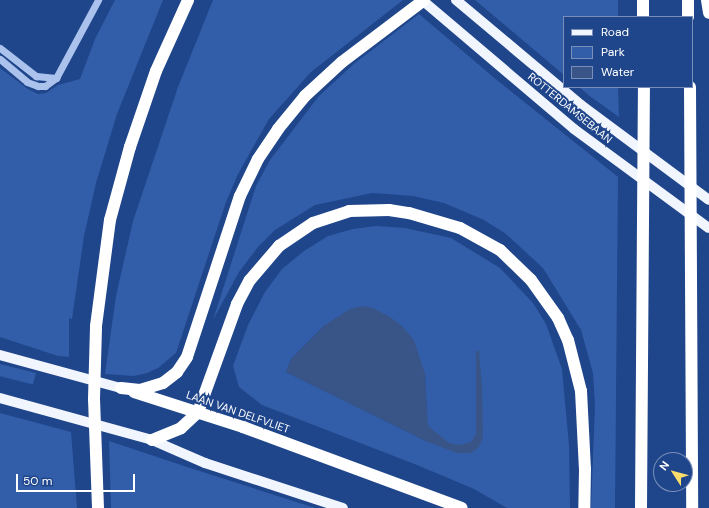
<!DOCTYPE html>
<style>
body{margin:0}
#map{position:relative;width:709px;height:508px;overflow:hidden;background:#1f458b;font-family:"DM Sans",sans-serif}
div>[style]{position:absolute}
.green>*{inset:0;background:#325ea9;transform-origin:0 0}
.water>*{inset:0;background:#395588}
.minor>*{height:7px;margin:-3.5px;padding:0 3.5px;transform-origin:3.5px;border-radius:3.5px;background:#abc3ec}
.major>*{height:10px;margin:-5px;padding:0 5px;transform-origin:5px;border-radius:5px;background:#f1f5fe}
.highway>*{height:12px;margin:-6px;padding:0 6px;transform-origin:6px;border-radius:6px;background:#fff}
span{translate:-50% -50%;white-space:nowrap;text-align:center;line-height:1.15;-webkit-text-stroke:4px #1f458b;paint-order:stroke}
.street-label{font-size:11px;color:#fff}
.legend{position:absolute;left:563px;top:16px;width:130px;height:72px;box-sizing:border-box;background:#1f458b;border:1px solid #798fb9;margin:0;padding:5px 7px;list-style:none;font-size:12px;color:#fff}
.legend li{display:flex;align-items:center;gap:8px;height:20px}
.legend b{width:20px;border:1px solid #798fb9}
.north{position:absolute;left:653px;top:452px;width:40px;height:40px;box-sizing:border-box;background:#1f458b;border:1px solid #798fb9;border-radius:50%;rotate:306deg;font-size:11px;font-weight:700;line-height:16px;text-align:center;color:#fff}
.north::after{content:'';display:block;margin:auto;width:14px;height:18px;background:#fadc6b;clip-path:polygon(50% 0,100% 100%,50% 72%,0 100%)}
.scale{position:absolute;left:16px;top:474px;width:119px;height:18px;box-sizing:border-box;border:2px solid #fff;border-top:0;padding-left:5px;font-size:12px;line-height:14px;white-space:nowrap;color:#fff;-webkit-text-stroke:3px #1f458b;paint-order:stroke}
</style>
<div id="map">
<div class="green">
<div style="clip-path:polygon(115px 0,163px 0,117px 114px,96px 183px,84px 236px,72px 319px,69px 318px,69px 357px,58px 356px,0 337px,0 68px,28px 89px,38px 94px,46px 93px,58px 85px,80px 79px,95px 39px)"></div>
<div style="clip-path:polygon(213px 0,403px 0,311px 72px,269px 119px,238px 174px,226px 202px,176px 353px,158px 368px,147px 373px,134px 376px,105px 374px,116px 296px,133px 221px,178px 87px)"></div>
<div style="clip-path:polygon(475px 0,618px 0,618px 17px,564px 17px,564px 75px)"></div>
<div style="clip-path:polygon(419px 14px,498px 81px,618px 177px,615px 508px,591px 508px,595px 405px,593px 373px,581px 330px,543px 268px,506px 234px,484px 220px,444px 203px,413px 196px,372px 193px,315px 205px,275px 230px,258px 247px,239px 272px,213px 320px,256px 186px,270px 160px,319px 96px,355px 63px)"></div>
<div style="clip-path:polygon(579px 87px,618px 87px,619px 117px,591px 97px)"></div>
<div style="clip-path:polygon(evenodd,376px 226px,405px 228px,451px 238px,500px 268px,533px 303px,546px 324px,562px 369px,569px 445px,570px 508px,507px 508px,474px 489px,417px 465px,262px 405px,239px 387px,233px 366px,248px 325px,265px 292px,282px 269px,304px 251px,328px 236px,353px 229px,376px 226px,373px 308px,402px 326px,425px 374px,428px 442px,286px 372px,291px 359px,325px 325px,373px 308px)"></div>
<div style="left:0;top:364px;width:37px;height:12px;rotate:14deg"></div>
<div style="clip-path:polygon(0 413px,71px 432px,77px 508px,0 508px)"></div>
<div style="clip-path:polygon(109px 441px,187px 467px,315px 508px,111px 508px)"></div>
</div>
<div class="water">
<div style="clip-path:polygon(362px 306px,373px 308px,390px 317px,402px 326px,414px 340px,425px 374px,428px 426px,449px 443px,460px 445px,471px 442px,476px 434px,476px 351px,479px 351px,482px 386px,483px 437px,479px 447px,471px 453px,457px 453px,428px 442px,286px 372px,291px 359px,325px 325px,350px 309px)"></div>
</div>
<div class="minor">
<div style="left:0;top:48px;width:46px;rotate:37.9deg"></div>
<div style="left:36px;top:76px;width:20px;rotate:6deg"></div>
<div style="left:0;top:59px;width:35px;rotate:40deg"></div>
<div style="left:27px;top:82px;width:12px;rotate:20deg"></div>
<div style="left:38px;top:86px;width:7px"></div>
<div style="left:45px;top:86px;width:14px;rotate:-36deg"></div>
<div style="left:56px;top:78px;width:89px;rotate:-61.7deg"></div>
</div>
<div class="major">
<div style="left:422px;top:0;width:199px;rotate:40.3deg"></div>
<div style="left:574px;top:129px;width:167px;rotate:36.3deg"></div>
<div style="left:456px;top:0;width:163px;rotate:40deg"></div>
<div style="left:581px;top:105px;width:159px;rotate:36.6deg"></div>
<div style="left:0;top:355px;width:125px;rotate:15.3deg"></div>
<div style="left:0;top:398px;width:158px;rotate:15.4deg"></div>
<div style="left:152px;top:440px;width:58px;rotate:23.5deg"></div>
<div style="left:205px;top:463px;width:145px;rotate:18.1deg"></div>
</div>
<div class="highway">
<div style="left:643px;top:0;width:17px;rotate:90deg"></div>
<div style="left:688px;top:0;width:17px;rotate:90deg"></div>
<div style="left:707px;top:0;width:13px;rotate:81deg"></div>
<div style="left:690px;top:87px;width:421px;rotate:89.7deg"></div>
<div style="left:121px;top:388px;width:19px;rotate:6deg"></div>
<div style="left:140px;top:390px;width:24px;rotate:-17deg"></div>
<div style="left:163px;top:383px;width:18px;rotate:-38deg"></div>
<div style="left:177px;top:372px;width:18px;rotate:-56deg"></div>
<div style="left:187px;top:357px;width:169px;rotate:-71.8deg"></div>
<div style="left:240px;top:196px;width:41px;rotate:-64.1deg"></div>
<div style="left:258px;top:159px;width:36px;rotate:-56deg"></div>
<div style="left:278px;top:129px;width:43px;rotate:-50.7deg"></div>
<div style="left:305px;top:96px;width:50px;rotate:-42.6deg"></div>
<div style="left:342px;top:62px;width:103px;rotate:-37.1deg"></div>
<div style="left:134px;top:392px;width:114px;rotate:17.8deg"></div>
<div style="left:243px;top:427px;width:233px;rotate:20.3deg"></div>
<div style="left:152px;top:440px;width:31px;rotate:-22deg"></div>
<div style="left:181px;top:428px;width:23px;rotate:-43deg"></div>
<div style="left:198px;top:412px;width:115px;rotate:-70.1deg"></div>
<div style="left:237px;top:304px;width:27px;rotate:-62deg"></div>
<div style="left:250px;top:280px;width:45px;rotate:-49.5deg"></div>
<div style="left:279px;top:246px;width:41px;rotate:-34.1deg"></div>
<div style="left:313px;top:223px;width:38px;rotate:-18deg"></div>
<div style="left:349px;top:211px;width:40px;rotate:-1.4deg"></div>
<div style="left:389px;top:210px;width:20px;rotate:9deg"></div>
<div style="left:409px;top:213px;width:53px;rotate:16.4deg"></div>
<div style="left:460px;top:228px;width:46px;rotate:28.8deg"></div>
<div style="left:500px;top:250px;width:43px;rotate:44.1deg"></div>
<div style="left:531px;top:280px;width:47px;rotate:54.6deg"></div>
<div style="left:558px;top:318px;width:24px;rotate:66deg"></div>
<div style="left:568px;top:340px;width:53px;rotate:75.7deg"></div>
<div style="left:581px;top:391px;width:78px;rotate:87.1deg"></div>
<div style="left:585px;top:469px;width:39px;rotate:91deg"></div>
<div style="left:98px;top:508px;width:109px;rotate:-92.1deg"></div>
<div style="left:94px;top:399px;width:73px;rotate:-88.4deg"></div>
<div style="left:96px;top:326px;width:107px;rotate:-82.5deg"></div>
<div style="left:110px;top:220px;width:76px;rotate:-74.7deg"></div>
<div style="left:130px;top:147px;width:80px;rotate:-71.1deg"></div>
<div style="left:156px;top:71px;width:78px;rotate:-65.7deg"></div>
<div style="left:641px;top:508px;width:421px;rotate:-89.6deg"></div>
</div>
<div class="street-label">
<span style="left:570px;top:108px;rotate:39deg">ROTTERDAMSEBAAN</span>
<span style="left:238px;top:412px;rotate:19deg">LAAN VAN DELFVLIET</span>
</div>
<ul class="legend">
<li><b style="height:5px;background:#f1f5fe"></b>Road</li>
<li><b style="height:11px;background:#325ea9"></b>Park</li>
<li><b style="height:11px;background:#395588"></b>Water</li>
</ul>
<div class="north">N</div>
<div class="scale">50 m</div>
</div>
